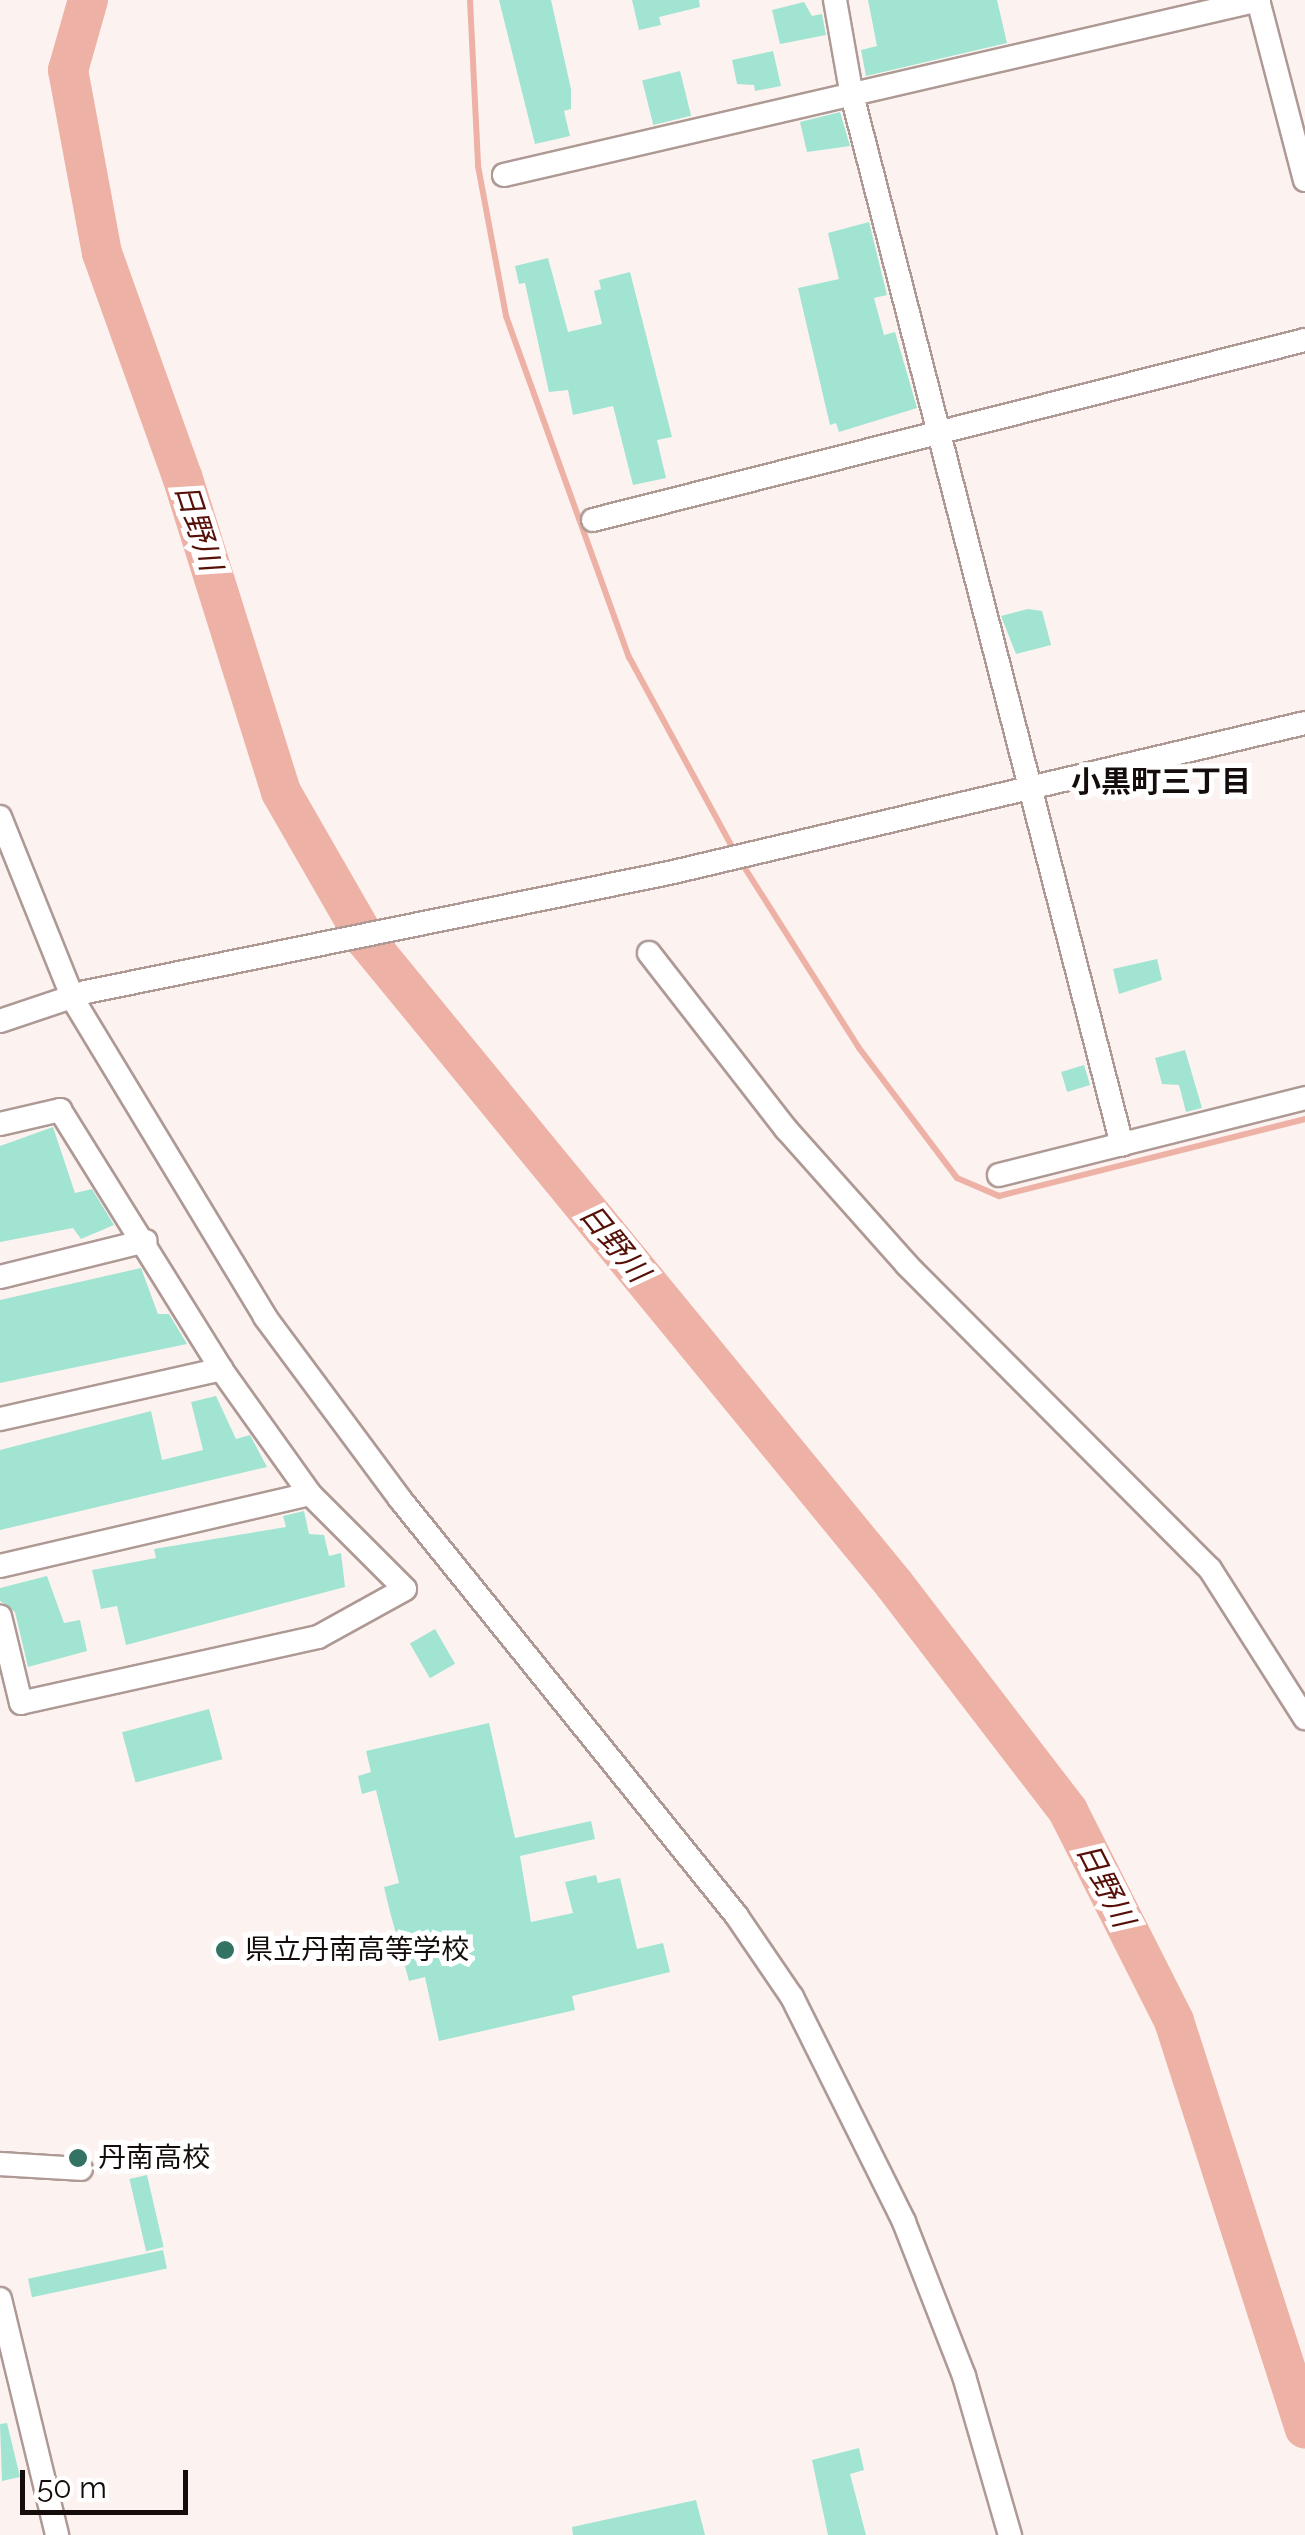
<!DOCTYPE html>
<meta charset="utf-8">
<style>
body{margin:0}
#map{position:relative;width:1305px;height:2535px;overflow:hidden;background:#fcf3f1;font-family:Raleway,"Noto Sans JP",sans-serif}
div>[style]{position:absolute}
.stream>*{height:6px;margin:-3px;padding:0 3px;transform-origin:3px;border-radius:3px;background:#eeb1a5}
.river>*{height:40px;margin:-20px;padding:0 20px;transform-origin:20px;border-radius:20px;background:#eeb1a5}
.building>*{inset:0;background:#a0e4d1;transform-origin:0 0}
.roads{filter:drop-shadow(2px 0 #ae9994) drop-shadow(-2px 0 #ae9994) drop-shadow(0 2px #ae9994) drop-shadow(0 -2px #ae9994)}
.minor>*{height:22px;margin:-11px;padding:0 11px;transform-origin:11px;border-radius:11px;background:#fff}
.dots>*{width:28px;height:28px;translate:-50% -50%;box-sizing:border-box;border:5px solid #fff;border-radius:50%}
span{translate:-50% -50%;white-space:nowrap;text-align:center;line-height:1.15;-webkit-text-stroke:10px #fff;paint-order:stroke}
.poi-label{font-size:28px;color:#140d0b}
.left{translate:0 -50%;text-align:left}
.water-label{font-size:30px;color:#571007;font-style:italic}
.neighbourhood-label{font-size:30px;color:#140d0b;font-weight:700}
.scale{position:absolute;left:20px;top:2470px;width:168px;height:45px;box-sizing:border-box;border:5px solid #140d0b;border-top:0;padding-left:12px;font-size:30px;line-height:35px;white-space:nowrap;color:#140d0b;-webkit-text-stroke:8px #fff;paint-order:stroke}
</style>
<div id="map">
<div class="stream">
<div style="left:470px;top:0;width:166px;rotate:87.2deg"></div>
<div style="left:478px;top:166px;width:153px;rotate:79.4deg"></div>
<div style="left:506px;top:316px;width:363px;rotate:70.2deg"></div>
<div style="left:629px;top:657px;width:222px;rotate:61.5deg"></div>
<div style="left:741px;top:862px;width:220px;rotate:57.6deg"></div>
<div style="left:859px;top:1048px;width:163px;rotate:53deg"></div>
<div style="left:957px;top:1178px;width:46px;rotate:23.2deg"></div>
<div style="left:999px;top:1196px;width:316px;rotate:-14.1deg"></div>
</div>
<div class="river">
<div style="left:88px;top:0;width:73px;rotate:105.9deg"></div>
<div style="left:68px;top:70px;width:186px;rotate:79.5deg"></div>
<div style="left:102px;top:253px;width:237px;rotate:70.3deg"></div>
<div style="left:182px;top:476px;width:331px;rotate:72.6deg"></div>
<div style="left:281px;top:792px;width:171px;rotate:60.1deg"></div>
<div style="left:366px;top:940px;width:833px;rotate:50.65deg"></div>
<div style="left:894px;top:1584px;width:286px;rotate:52.5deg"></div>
<div style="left:1068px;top:1811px;width:235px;rotate:63.2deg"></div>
<div style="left:1174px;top:2021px;width:428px;rotate:72.2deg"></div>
</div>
<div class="building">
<div style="clip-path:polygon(499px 0,551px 0,571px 89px,571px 109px,564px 111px,570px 136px,535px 144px)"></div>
<div style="clip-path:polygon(632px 0,699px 0,700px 7px,659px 17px,661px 25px,639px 30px)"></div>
<div style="clip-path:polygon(868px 0,997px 0,1007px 43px,866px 76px,861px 50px,877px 46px)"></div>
<div style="clip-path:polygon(804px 2px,812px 16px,822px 14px,826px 35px,780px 44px,772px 10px)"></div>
<div style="clip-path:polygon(773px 51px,781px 86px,755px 91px,754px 85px,737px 84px,732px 60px)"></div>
<div style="left:680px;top:71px;width:46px;height:39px;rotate:76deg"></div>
<div style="clip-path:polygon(840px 112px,850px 146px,807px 152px,800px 122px)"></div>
<div style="clip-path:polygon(869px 222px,887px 295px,874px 298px,884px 335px,895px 332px,917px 408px,839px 432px,836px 423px,830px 425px,798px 288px,839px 279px,828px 233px)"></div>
<div style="clip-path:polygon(548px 258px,568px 332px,602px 324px,594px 291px,601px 289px,599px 280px,630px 272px,672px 437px,657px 440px,666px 478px,633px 485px,613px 406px,573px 415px,568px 390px,549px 392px,525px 283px,519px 284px,515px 266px)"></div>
<div style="clip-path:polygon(1028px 609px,1042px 611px,1051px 645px,1016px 654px,1001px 616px)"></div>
<div style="clip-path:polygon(1157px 959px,1162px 980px,1119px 994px,1113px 969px)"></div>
<div style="clip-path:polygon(1185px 1050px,1202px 1108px,1186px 1112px,1179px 1085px,1162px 1084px,1155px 1058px)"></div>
<div style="left:1084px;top:1065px;width:21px;height:24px;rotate:73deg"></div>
<div style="clip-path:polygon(53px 1127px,75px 1193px,92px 1189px,114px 1225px,81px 1239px,73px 1228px,0 1242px,0 1146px)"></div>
<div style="clip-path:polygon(141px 1268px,158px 1314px,169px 1314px,187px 1344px,0 1383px,0 1300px)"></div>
<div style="clip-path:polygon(216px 1396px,236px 1439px,250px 1435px,267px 1467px,0 1530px,0 1450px,151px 1411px,162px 1460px,203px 1450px,191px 1402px)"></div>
<div style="clip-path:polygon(304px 1511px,309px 1534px,324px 1535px,329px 1556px,341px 1553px,345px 1587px,126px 1645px,117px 1606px,101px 1609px,92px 1570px,156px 1558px,154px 1549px,286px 1527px,283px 1516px)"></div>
<div style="clip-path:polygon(47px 1576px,64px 1623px,80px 1620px,87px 1651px,28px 1667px,15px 1612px,0 1601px,0 1588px)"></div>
<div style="left:435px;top:1629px;width:40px;height:29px;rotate:60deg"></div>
<div style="left:209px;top:1709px;width:52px;height:90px;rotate:75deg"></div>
<div style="clip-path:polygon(489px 1723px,515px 1838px,591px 1821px,595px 1839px,520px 1856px,531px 1922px,573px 1913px,565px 1882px,596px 1875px,598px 1883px,620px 1878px,637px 1949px,663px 1943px,670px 1972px,572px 1996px,575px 2010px,439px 2041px,425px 1977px,409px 1981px,390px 1912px,384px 1887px,399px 1883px,376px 1790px,362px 1794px,358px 1776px,371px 1772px,366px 1751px)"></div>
<div style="left:147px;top:2175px;width:74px;height:18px;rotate:77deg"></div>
<div style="left:163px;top:2250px;width:19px;height:138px;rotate:78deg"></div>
<div style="clip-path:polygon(7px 2423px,20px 2477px,2px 2481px,0 2424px)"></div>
<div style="clip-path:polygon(859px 2448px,864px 2470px,850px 2474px,866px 2535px,828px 2535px,812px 2460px)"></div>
<div style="clip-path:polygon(696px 2500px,705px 2535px,573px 2535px,572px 2527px)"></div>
</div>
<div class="roads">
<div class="minor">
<div style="left:835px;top:0;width:92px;rotate:80deg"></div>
<div style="left:851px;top:91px;width:1088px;rotate:75.58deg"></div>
<div style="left:1258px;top:0;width:186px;rotate:75.4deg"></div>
<div style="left:504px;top:175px;width:775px;rotate:-13.05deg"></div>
<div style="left:593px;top:520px;width:734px;rotate:-14.19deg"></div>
<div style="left:0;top:817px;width:198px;rotate:68.1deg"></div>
<div style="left:74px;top:1001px;width:369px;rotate:58.8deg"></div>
<div style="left:265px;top:1317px;width:227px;rotate:53.4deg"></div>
<div style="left:400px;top:1499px;width:535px;rotate:51.07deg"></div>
<div style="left:736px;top:1915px;width:99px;rotate:55.7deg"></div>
<div style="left:792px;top:1997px;width:251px;rotate:63.5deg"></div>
<div style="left:904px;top:2222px;width:165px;rotate:68.7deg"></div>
<div style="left:964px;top:2376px;width:166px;rotate:73.9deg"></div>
<div style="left:649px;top:953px;width:223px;rotate:52.1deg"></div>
<div style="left:786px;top:1129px;width:182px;rotate:48.3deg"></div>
<div style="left:907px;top:1265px;width:429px;rotate:45.1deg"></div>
<div style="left:1210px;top:1569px;width:177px;rotate:57.5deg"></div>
<div style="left:0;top:1021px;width:91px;rotate:-18.6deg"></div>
<div style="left:86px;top:992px;width:595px;rotate:-11.54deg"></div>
<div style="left:669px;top:873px;width:653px;rotate:-13.27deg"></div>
<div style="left:0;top:1124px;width:62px;rotate:-13.1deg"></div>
<div style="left:60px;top:1110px;width:305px;rotate:58.1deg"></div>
<div style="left:221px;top:1369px;width:153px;rotate:54.5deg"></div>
<div style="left:310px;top:1494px;width:134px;rotate:45deg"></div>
<div style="left:405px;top:1589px;width:99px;rotate:151.1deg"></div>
<div style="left:318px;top:1637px;width:304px;rotate:167.5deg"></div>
<div style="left:21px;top:1703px;width:89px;rotate:-103.6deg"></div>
<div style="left:999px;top:1175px;width:316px;rotate:-14.1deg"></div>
<div style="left:0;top:1277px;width:150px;rotate:-13.9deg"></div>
<div style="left:0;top:1419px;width:227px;rotate:-12.7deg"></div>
<div style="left:0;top:1566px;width:318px;rotate:-13.1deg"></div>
<div style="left:0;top:2164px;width:81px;rotate:3.5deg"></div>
<div style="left:0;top:2299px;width:243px;rotate:76.4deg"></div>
</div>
</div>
<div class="dots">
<div style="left:225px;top:1950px;background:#327363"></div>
<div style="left:78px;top:2158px;background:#327363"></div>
</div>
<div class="poi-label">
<span class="left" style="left:245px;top:1950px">県立丹南高等学校</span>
<span class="left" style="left:98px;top:2158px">丹南高校</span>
</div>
<div class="water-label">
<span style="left:198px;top:527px;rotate:72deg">日野川</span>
<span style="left:614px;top:1243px;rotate:51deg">日野川</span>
<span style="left:1105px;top:1885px;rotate:63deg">日野川</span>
</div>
<div class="neighbourhood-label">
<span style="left:1161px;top:782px">小黒町三丁目</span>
</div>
<div class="scale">50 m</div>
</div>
